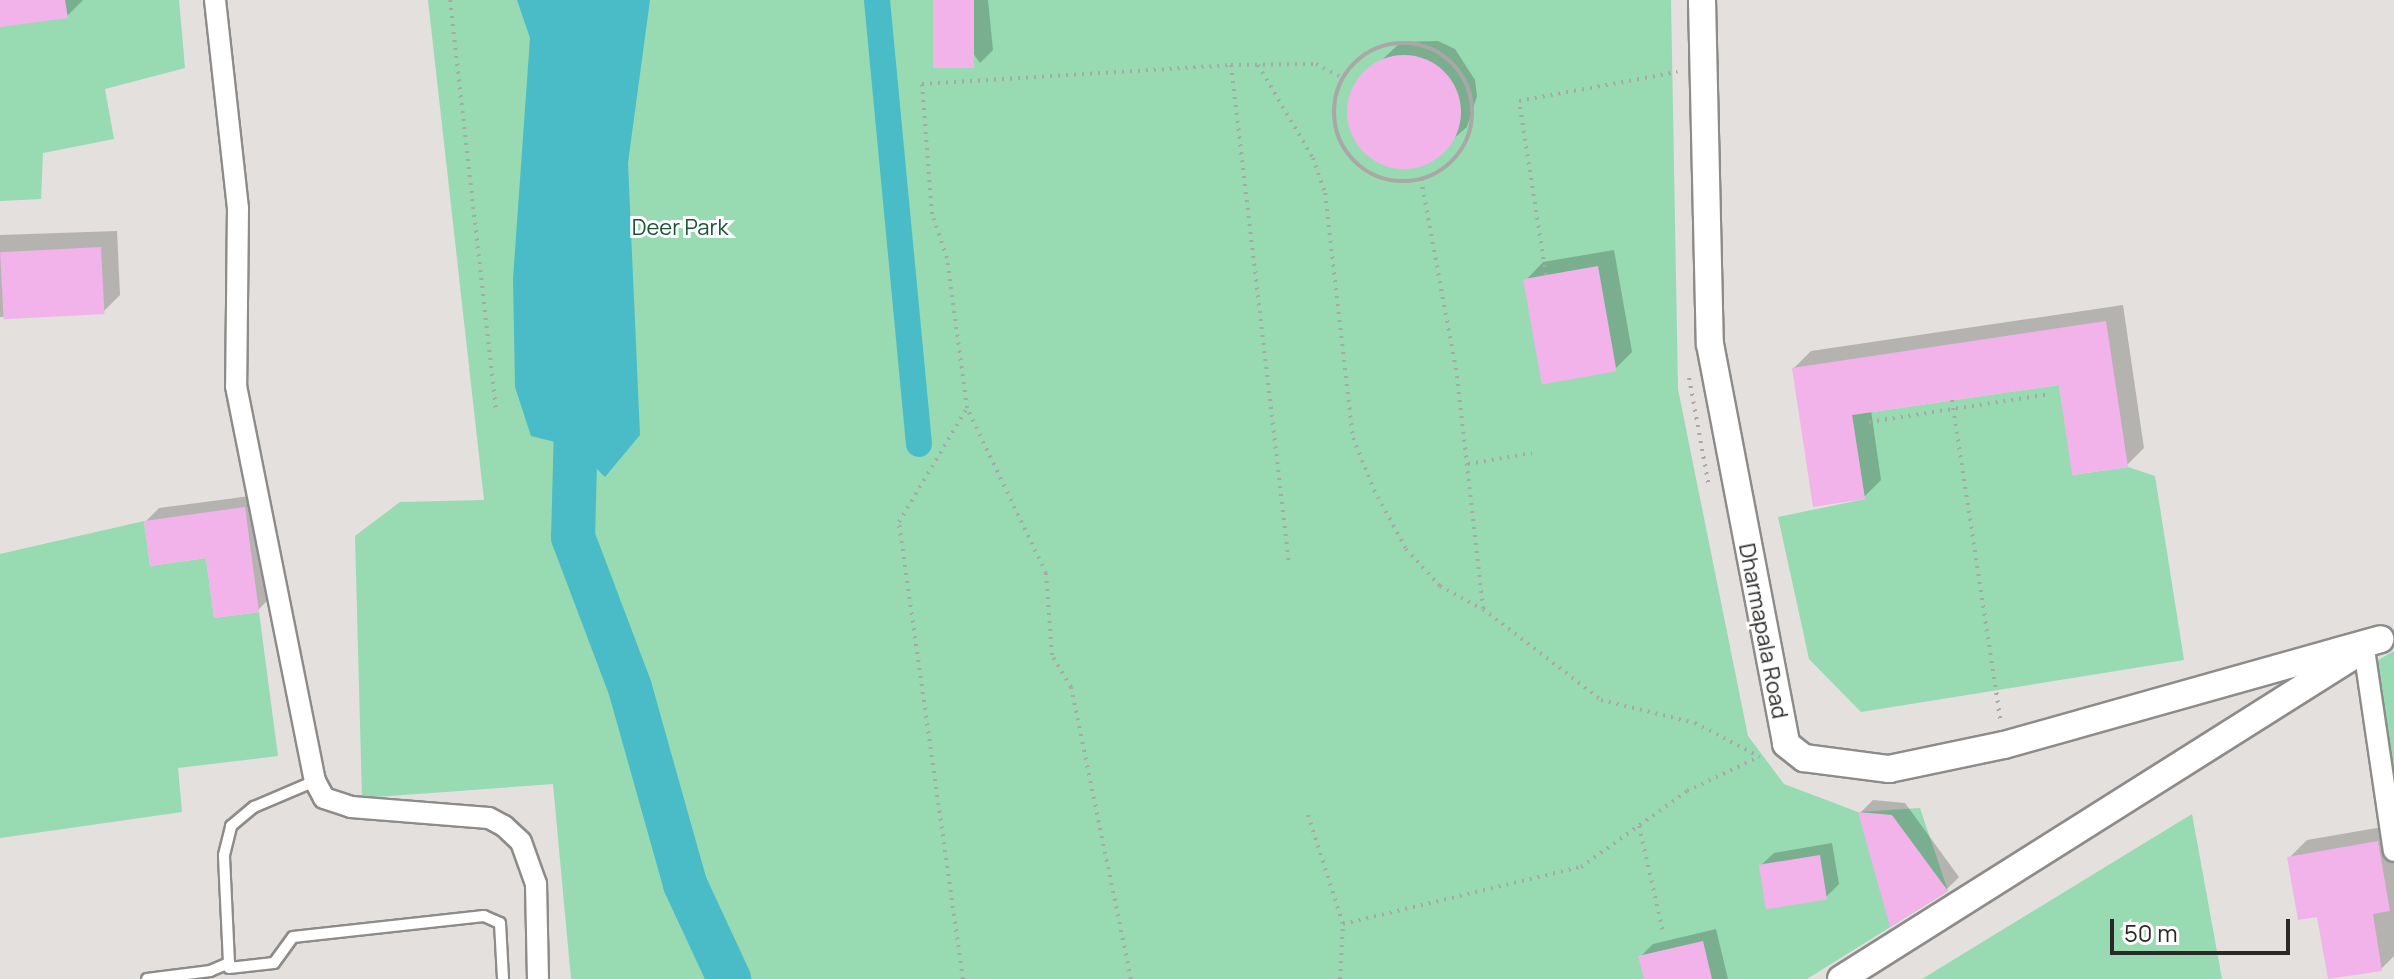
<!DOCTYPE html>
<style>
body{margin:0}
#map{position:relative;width:2394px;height:979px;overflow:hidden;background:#e3e0dd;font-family:Manrope,sans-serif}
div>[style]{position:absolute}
.green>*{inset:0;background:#98dab2}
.water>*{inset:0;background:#4abcc7}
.shadow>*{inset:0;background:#0003}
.canal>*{height:26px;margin:-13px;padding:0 13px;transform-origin:13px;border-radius:13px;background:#4abcc7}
.river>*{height:44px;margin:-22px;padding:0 22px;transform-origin:22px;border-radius:22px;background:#4abcc7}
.building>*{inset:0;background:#f2b3ea;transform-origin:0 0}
.round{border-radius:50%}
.path>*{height:4px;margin-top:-2px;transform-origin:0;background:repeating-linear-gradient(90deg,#aaa8a6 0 2px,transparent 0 8px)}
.path>.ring{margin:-2px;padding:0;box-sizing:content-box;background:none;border:4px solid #aaa8a6;border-radius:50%}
.roads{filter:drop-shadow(2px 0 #8e8c8a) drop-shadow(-2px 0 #8e8c8a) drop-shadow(0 2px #8e8c8a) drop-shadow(0 -2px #8e8c8a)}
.service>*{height:10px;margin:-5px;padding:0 5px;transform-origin:5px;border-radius:5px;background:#fff}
.minor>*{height:20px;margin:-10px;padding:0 10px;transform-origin:10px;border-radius:10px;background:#fff}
.tertiary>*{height:26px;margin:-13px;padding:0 13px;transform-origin:13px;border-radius:13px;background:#fff}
span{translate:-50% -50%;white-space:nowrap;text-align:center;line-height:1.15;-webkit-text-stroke:6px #fff;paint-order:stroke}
.park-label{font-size:22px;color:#195436}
.street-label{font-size:22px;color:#2a2928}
.scale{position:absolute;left:2110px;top:919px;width:180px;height:36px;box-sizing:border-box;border:4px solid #2a2928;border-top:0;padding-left:10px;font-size:24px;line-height:28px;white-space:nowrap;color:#2a2928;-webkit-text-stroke:6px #fff;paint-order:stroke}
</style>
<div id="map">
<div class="green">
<div style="clip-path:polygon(0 0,179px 0,185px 68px,105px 89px,114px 139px,43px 153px,41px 199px,0 201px)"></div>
<div style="clip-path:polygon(428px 0,1671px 0,1678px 389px,1748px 736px,1784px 784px,1858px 812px,1920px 808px,1948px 891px,1807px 979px,571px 979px,553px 784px,362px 798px,355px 536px,400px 502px,484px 500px)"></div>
<div style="clip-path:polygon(2059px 385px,2073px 475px,2128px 467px,2155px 476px,2184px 660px,1861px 712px,1809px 659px,1778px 517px,1865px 499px,1852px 415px)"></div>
<div style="clip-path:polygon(144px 521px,150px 566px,206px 558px,214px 618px,259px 612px,278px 756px,178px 768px,182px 812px,0 838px,0 554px)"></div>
<div style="clip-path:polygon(2394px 651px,2394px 791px,2364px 668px)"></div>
<div style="clip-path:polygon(2192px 814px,2222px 979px,1922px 979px)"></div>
</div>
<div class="water">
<div style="clip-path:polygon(517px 0,650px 0,628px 163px,640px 435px,605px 477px,575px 447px,531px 436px,515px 387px,513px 279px,530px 38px)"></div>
</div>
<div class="shadow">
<div style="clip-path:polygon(0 0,83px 0,67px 16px,0 17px)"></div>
<div style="clip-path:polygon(935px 0,988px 0,993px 50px,980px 63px)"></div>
<div style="clip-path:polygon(1438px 41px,1455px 49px,1475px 80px,1477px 96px,1467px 127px,1424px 164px,1409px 168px,1378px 161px,1355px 139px,1349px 121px,1355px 85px,1401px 42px)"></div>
<div style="clip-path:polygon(117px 231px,120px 295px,103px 312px,0 317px,0 235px)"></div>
<div style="clip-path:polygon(1614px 250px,1632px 352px,1615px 369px,1526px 280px,1543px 262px)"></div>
<div style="clip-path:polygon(2123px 305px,2144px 448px,2127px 465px,2061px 382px,1871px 410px,1881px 480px,1864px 497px,1794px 368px,1811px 351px)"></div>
<div style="clip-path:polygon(257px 495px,271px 597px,258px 610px,208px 556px,146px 521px,159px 508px)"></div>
<div style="clip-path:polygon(1873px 800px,1905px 803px,1959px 877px,1947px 889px,1860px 813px)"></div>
<div style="clip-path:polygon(2394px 825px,2394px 956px,2381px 969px,2319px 915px,2289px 858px,2307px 840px)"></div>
<div style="clip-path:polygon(1832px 843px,1839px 884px,1826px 897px,1761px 865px,1774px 853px)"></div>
<div style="clip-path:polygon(1716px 929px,1728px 979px,1646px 979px,1641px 956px,1653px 944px)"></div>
</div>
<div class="canal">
<div style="left:877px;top:0;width:446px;rotate:84.6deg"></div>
</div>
<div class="river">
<div style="left:577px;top:387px;width:150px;rotate:91.5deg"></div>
<div style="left:573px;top:537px;width:161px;rotate:69.3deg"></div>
<div style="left:630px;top:688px;width:204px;rotate:74.3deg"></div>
<div style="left:685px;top:884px;width:105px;rotate:65.1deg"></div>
</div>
<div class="building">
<div style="clip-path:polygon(0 0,65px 0,68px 18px,0 27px)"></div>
<div style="left:933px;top:0;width:41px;height:68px"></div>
<div class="round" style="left:1347px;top:55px;width:114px;height:114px"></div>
<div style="left:101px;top:247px;width:67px;height:101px;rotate:87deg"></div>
<div style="left:1598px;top:266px;width:107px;height:76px;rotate:80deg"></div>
<div style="clip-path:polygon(2106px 321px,2128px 467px,2072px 475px,2059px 385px,1852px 415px,1865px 499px,1813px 507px,1792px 368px)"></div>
<div style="clip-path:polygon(245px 507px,259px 612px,214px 618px,206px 558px,150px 566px,144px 521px)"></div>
<div style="clip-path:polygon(1858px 812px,1892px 815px,1948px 891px,1890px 927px)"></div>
<div style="clip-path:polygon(2378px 841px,2390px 911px,2373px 914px,2382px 971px,2328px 979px,2317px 917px,2298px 920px,2287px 857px)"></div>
<div style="left:1820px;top:855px;width:45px;height:62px;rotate:81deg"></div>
<div style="clip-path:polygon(1703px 941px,1712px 979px,1644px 979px,1638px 956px)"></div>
</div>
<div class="path">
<div style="left:450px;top:0;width:414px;rotate:83.6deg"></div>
<div class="ring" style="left:1334px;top:43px;width:134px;height:134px"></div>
<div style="left:1231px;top:65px;width:501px;rotate:83.36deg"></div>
<div style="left:1258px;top:65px;width:108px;rotate:59.4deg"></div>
<div style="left:1313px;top:158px;width:37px;rotate:71deg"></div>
<div style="left:1325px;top:193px;width:247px;rotate:83.5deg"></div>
<div style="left:1353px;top:438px;width:56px;rotate:68deg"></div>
<div style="left:1374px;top:490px;width:67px;rotate:61.5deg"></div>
<div style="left:1406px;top:549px;width:50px;rotate:47.4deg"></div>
<div style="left:1440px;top:586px;width:48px;rotate:28.7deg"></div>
<div style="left:1421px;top:179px;width:200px;rotate:79.6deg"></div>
<div style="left:1457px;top:376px;width:234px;rotate:83.6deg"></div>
<div style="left:1483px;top:609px;width:149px;rotate:37.6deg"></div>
<div style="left:1601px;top:700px;width:97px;rotate:13.7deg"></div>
<div style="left:1695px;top:723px;width:73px;rotate:27.6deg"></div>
<div style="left:1546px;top:275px;width:176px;rotate:-98.8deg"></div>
<div style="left:1519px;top:101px;width:161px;rotate:-10.4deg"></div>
<div style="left:1689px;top:378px;width:111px;rotate:79.6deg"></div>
<div style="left:1952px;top:400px;width:323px;rotate:81.4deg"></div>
<div style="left:1869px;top:422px;width:182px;rotate:-8.8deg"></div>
<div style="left:1468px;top:464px;width:65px;rotate:-9.8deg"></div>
<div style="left:1308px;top:815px;width:114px;rotate:72.2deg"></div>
<div style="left:1639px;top:826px;width:109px;rotate:77.2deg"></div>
<div style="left:963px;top:979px;width:461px;rotate:-98deg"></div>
<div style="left:899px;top:522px;width:133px;rotate:-59.2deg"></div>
<div style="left:1131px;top:979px;width:298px;rotate:-101.6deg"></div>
<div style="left:1071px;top:687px;width:37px;rotate:-121deg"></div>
<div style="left:1052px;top:655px;width:82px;rotate:-94.2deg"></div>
<div style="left:1046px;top:573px;width:183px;rotate:-115.6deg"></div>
<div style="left:967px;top:408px;width:151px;rotate:-97.6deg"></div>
<div style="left:947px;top:258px;width:46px;rotate:-108.8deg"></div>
<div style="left:932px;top:214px;width:130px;rotate:-94.4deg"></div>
<div style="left:922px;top:84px;width:310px;rotate:-3.5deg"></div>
<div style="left:1231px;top:65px;width:85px;rotate:-0.7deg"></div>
<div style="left:1316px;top:64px;width:30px;rotate:28deg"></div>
<div style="left:1340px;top:979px;width:55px;rotate:-86.9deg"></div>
<div style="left:1343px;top:924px;width:245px;rotate:-13.5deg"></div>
<div style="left:1581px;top:867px;width:130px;rotate:-35.6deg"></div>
<div style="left:1687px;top:791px;width:80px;rotate:-25.3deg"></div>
</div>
<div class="roads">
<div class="service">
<div style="left:229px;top:968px;width:45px;rotate:-6.3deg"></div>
<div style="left:274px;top:963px;width:32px;rotate:-54deg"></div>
<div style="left:293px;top:937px;width:192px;rotate:-6.3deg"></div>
<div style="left:484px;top:916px;width:17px;rotate:24deg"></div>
<div style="left:500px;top:923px;width:56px;rotate:86.9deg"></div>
<div style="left:147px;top:979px;width:64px;rotate:-7.2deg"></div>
<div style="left:210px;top:971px;width:21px;rotate:-23deg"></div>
<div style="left:229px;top:963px;width:108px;rotate:-92.7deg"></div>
<div style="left:224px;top:855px;width:30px;rotate:-76deg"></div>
<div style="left:231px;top:826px;width:30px;rotate:-40deg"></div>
<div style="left:254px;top:807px;width:66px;rotate:-23.1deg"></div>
</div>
<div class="minor">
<div style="left:215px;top:0;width:209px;rotate:83.7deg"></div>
<div style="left:238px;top:208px;width:178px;rotate:90.6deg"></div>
<div style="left:236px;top:386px;width:403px;rotate:78.7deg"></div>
<div style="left:315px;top:781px;width:19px;rotate:62deg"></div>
<div style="left:324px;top:798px;width:28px;rotate:18deg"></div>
<div style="left:351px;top:807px;width:138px;rotate:4.6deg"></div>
<div style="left:489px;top:818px;width:17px;rotate:28deg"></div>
<div style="left:504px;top:826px;width:23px;rotate:43deg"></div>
<div style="left:521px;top:842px;width:45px;rotate:70.3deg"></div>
<div style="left:536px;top:884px;width:95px;rotate:88.8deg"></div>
<div style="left:2364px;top:649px;width:204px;rotate:81.6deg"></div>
</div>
<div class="tertiary">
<div style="left:1702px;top:0;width:344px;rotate:88.7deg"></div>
<div style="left:1710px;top:344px;width:407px;rotate:79.2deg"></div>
<div style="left:1786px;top:744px;width:23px;rotate:38deg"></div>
<div style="left:1804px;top:758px;width:86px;rotate:7.4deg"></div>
<div style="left:1889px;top:769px;width:117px;rotate:-11.8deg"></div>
<div style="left:2004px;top:745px;width:391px;rotate:-15.7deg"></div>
<div style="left:1841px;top:979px;width:605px;rotate:-32.25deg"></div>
</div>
</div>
<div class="park-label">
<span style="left:680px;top:228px">Deer Park</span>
</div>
<div class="street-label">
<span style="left:1763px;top:631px;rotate:79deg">Dharmapala Road</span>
</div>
<div class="scale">50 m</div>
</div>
